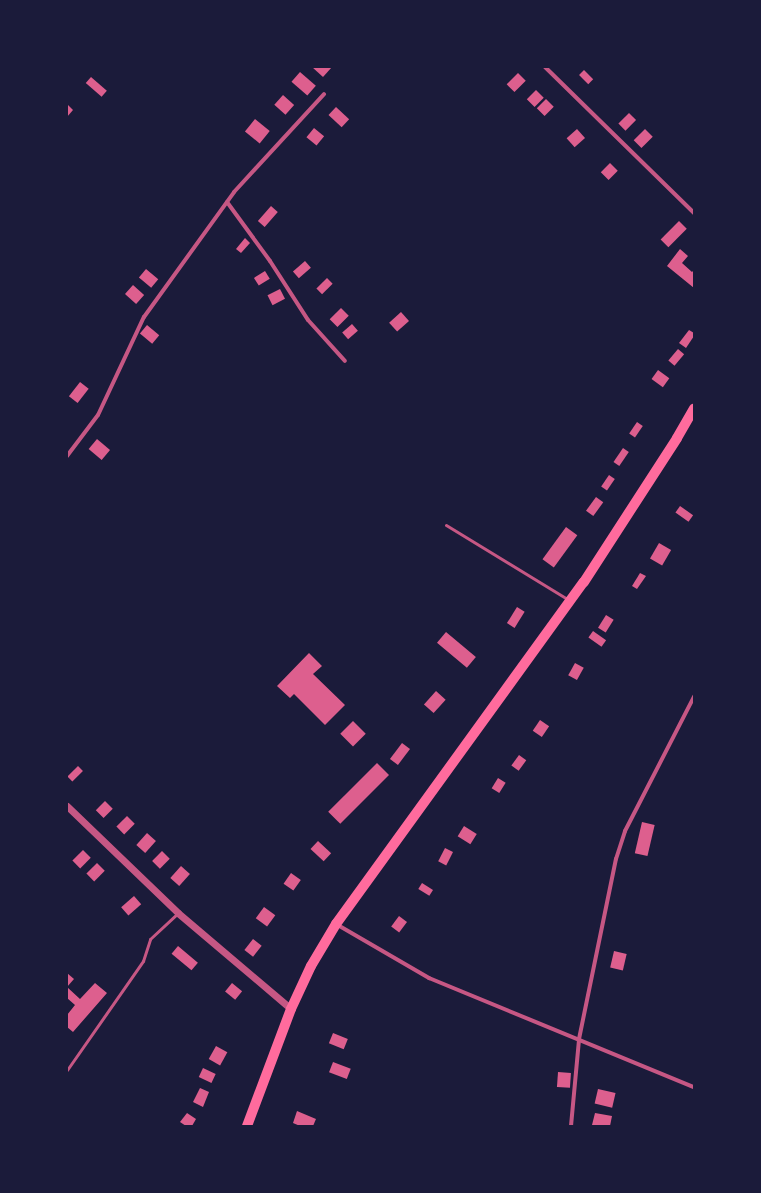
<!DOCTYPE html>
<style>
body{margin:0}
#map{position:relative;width:761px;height:1193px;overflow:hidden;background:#1b1b3a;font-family:"Exo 2",sans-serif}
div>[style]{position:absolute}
.building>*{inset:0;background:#dd5f8e;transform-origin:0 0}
.service>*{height:3px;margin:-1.5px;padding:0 1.5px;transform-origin:1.5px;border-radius:1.5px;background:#c65784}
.minor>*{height:4px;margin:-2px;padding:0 2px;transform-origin:2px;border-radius:2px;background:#c65784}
.tertiary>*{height:7px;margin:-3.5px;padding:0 3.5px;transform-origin:3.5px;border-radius:3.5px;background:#c65784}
.trunk>*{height:10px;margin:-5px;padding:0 5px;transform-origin:5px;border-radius:5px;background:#ff6b9d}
span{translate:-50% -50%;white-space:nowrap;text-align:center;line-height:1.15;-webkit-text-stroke:4px #1b1b3a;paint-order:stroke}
.frame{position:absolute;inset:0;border:68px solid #1b1b3a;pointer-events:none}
</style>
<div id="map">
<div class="building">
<div style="clip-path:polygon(312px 67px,332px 67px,323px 77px)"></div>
<div style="left:584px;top:70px;width:13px;height:7px;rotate:45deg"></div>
<div style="left:300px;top:72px;width:21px;height:13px;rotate:41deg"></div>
<div style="left:518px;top:73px;width:11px;height:16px;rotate:45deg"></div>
<div style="left:91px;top:77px;width:21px;height:8px;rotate:41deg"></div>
<div style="left:536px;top:90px;width:11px;height:13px;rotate:45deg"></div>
<div style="left:283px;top:95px;width:15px;height:13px;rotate:42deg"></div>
<div style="left:546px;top:99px;width:11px;height:13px;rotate:45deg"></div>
<div style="clip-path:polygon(67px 104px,73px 110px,67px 117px)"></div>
<div style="left:336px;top:107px;width:18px;height:11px;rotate:43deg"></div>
<div style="left:629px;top:113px;width:10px;height:15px;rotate:45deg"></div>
<div style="left:255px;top:119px;width:19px;height:16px;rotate:39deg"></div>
<div style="left:314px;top:128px;width:13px;height:12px;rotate:39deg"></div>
<div style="left:577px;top:129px;width:12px;height:14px;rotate:48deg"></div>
<div style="left:645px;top:129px;width:11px;height:16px;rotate:45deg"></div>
<div style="left:610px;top:163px;width:11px;height:13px;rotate:45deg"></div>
<div style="left:271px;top:206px;width:9px;height:20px;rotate:41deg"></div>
<div style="left:679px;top:221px;width:11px;height:26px;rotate:45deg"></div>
<div style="clip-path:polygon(245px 238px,250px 243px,241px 253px,236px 249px)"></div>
<div style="clip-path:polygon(680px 249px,688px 256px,682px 263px,692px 272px,694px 270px,694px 288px,667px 266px)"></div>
<div style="left:305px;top:261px;width:9px;height:16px;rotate:49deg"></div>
<div style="left:146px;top:269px;width:16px;height:11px;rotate:40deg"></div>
<div style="left:265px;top:271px;width:9px;height:13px;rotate:58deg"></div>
<div style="left:327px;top:278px;width:8px;height:15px;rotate:45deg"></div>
<div style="left:133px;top:285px;width:15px;height:12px;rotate:42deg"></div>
<div style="left:280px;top:289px;width:11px;height:14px;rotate:63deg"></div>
<div style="left:341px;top:308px;width:11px;height:16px;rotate:45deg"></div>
<div style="left:401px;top:312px;width:12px;height:16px;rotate:48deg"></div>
<div style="left:352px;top:324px;width:9px;height:13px;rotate:49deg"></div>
<div style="left:147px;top:325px;width:16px;height:11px;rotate:40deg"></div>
<div style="clip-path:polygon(689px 330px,694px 333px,694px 336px,686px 348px,679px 343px)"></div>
<div style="left:678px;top:349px;width:8px;height:15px;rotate:40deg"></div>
<div style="left:658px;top:370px;width:14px;height:11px;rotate:36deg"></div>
<div style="left:80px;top:382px;width:11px;height:18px;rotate:38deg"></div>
<div style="left:637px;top:422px;width:7px;height:14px;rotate:34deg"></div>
<div style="left:97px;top:439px;width:17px;height:13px;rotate:40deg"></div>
<div style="left:623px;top:448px;width:7px;height:17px;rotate:34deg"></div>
<div style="left:609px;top:475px;width:7px;height:14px;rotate:34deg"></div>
<div style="left:596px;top:497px;width:9px;height:17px;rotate:36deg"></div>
<div style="left:680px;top:506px;width:16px;height:8px;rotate:35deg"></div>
<div style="left:566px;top:527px;width:14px;height:40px;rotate:36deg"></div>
<div style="left:659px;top:543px;width:14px;height:18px;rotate:30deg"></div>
<div style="clip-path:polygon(640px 573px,646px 576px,637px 589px,632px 586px)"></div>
<div style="left:517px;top:607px;width:9px;height:19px;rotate:32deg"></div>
<div style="left:606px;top:615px;width:9px;height:15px;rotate:32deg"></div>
<div style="left:593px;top:631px;width:16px;height:8px;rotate:35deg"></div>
<div style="left:446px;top:632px;width:39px;height:14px;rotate:40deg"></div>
<div style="clip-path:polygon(309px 653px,322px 666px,313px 674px,345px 705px,325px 725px,294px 694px,290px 698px,277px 686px)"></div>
<div style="left:575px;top:663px;width:10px;height:14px;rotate:29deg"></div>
<div style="left:436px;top:691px;width:13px;height:18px;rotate:42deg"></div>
<div style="left:540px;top:720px;width:11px;height:13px;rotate:34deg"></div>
<div style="left:353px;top:721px;width:18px;height:18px;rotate:45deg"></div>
<div style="left:402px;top:743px;width:10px;height:20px;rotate:37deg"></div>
<div style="left:519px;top:755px;width:9px;height:13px;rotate:36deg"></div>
<div style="left:377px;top:763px;width:17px;height:69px;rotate:45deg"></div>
<div style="left:78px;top:766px;width:7px;height:15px;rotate:45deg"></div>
<div style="left:498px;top:778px;width:9px;height:12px;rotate:32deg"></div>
<div style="left:105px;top:801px;width:11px;height:13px;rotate:45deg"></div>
<div style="left:127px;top:816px;width:11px;height:15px;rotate:45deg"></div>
<div style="left:642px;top:822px;width:13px;height:32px;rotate:13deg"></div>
<div style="left:464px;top:826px;width:15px;height:12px;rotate:32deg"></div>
<div style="left:147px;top:833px;width:12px;height:16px;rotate:42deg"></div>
<div style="left:318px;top:841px;width:18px;height:11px;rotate:43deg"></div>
<div style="left:445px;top:848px;width:9px;height:15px;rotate:27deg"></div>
<div style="left:83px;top:850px;width:11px;height:15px;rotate:45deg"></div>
<div style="left:162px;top:851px;width:11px;height:14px;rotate:45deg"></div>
<div style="left:97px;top:863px;width:11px;height:15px;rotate:45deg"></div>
<div style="left:181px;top:866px;width:12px;height:16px;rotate:42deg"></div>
<div style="left:291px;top:873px;width:12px;height:13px;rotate:35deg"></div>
<div style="left:422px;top:883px;width:13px;height:7px;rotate:32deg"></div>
<div style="left:134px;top:896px;width:11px;height:17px;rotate:49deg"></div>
<div style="left:264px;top:907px;width:14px;height:14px;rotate:36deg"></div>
<div style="left:399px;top:916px;width:10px;height:13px;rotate:37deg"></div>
<div style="left:253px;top:939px;width:11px;height:14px;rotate:38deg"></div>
<div style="left:178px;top:946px;width:26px;height:10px;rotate:40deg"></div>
<div style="left:614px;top:951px;width:13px;height:17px;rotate:13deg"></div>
<div style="clip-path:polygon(67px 973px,74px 979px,67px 987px)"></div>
<div style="clip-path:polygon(95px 983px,107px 993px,73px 1032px,67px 1027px,67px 1015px,75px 1005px,67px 998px,67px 987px,80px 999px)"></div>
<div style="left:232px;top:983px;width:13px;height:11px;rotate:39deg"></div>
<div style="left:333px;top:1033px;width:16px;height:11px;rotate:22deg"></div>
<div style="left:216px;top:1046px;width:13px;height:15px;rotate:29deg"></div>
<div style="left:333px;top:1062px;width:19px;height:11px;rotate:21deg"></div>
<div style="left:203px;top:1068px;width:14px;height:10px;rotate:25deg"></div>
<div style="left:558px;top:1072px;width:13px;height:15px;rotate:4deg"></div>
<div style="clip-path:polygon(200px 1088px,209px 1092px,203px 1107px,193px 1102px)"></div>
<div style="left:598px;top:1089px;width:18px;height:15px;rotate:13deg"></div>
<div style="clip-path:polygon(297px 1111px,316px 1119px,313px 1126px,300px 1126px,293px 1123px)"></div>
<div style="clip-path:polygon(187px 1113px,196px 1119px,192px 1126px,186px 1126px,180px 1122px)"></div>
<div style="clip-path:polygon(595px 1113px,612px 1116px,610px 1126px,592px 1125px)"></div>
</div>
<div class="service">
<div style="left:446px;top:525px;width:144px;rotate:31.4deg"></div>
<div style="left:67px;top:1070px;width:133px;rotate:-55.1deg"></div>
<div style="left:143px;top:961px;width:23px;rotate:-72deg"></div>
<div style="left:150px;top:939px;width:38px;rotate:-43deg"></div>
</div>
<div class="minor">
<div style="left:545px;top:67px;width:209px;rotate:44.4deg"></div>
<div style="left:227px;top:202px;width:73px;rotate:53.9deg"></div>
<div style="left:270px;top:261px;width:70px;rotate:57.2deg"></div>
<div style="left:308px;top:320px;width:55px;rotate:47.9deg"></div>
<div style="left:67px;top:456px;width:51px;rotate:-52.9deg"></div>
<div style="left:98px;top:415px;width:108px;rotate:-64.9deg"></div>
<div style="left:144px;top:317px;width:154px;rotate:-54.2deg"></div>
<div style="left:234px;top:192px;width:133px;rotate:-47.4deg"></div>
<div style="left:336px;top:924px;width:108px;rotate:30.1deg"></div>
<div style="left:429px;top:978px;width:287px;rotate:22.4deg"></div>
<div style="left:571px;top:1126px;width:87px;rotate:-84.7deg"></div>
<div style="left:579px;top:1039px;width:184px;rotate:-78.4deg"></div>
<div style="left:616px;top:859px;width:29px;rotate:-72deg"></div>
<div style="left:625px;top:831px;width:151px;rotate:-62.8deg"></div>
</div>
<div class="tertiary">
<div style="left:67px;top:806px;width:154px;rotate:43.9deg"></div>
<div style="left:178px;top:913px;width:148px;rotate:40.3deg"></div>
</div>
<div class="trunk">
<div style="left:247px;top:1126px;width:125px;rotate:-69.4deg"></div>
<div style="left:291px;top:1009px;width:47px;rotate:-65.1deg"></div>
<div style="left:311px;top:966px;width:49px;rotate:-59.2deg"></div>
<div style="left:336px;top:924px;width:422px;rotate:-54.1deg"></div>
<div style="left:584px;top:582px;width:171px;rotate:-57.1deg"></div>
<div style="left:677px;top:438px;width:34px;rotate:-60deg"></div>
</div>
<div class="frame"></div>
</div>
